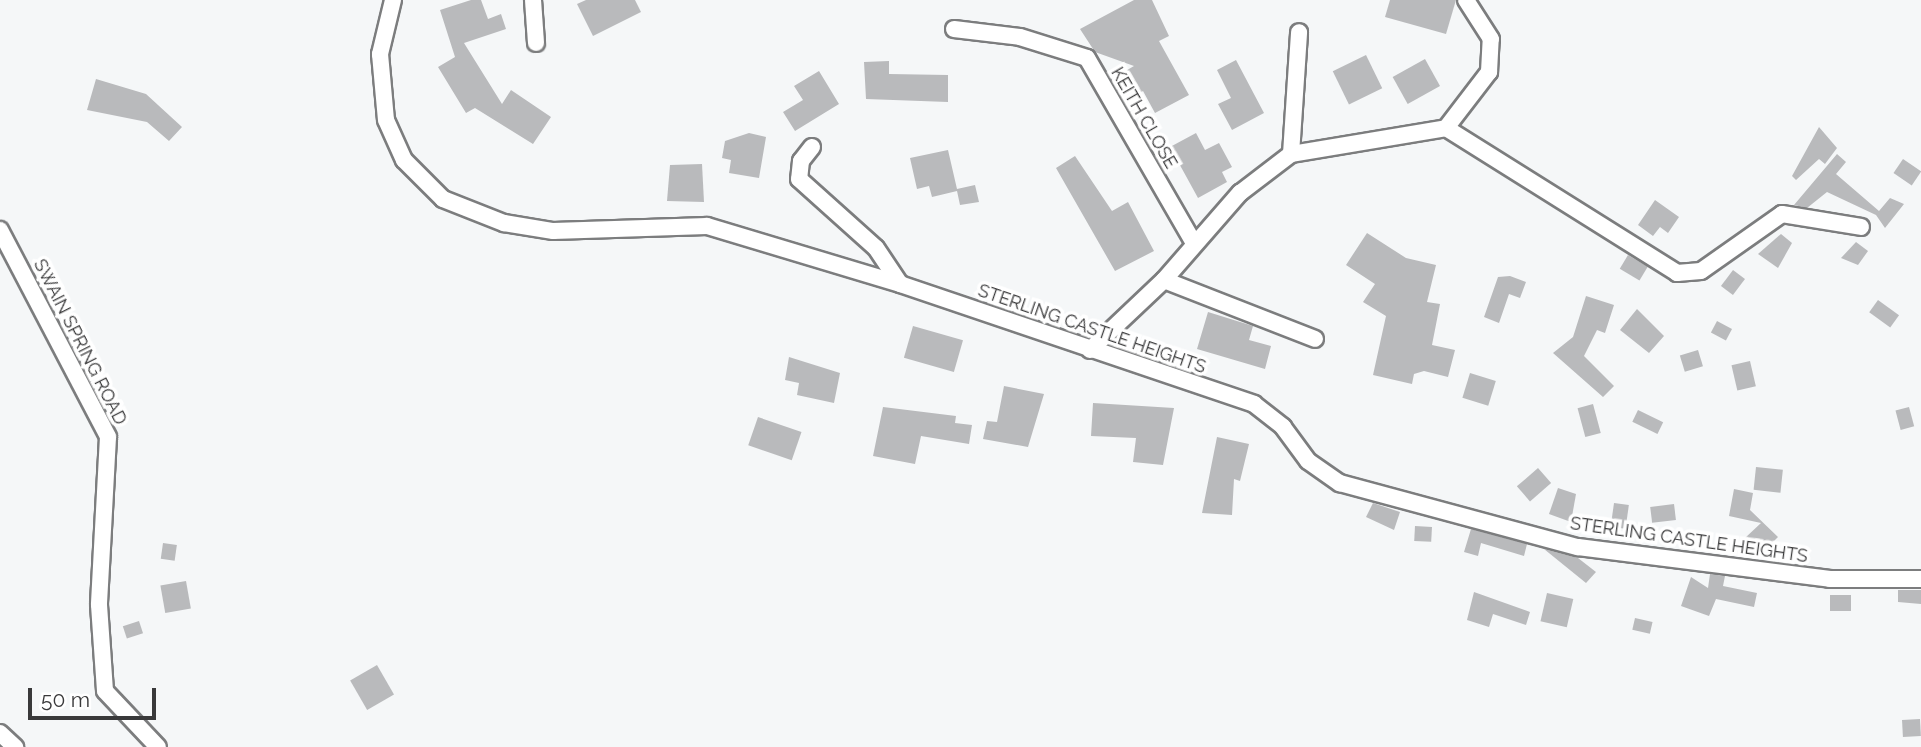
<!DOCTYPE html>
<style>
body{margin:0}
#map{position:relative;width:1921px;height:747px;overflow:hidden;background:#f5f7f8;font-family:Raleway,sans-serif}
div>[style]{position:absolute}
.building>*{inset:0;background:#b9babc;transform-origin:0 0}
.roads{filter:drop-shadow(2px 0 #7c7d7e) drop-shadow(-2px 0 #7c7d7e) drop-shadow(0 2px #7c7d7e) drop-shadow(0 -2px #7c7d7e)}
.street>*{height:16px;margin:-8px;padding:0 8px;transform-origin:8px;border-radius:8px;background:#fff}
span{translate:-50% -50%;white-space:nowrap;text-align:center;line-height:1.15;-webkit-text-stroke:7px #fff;paint-order:stroke}
.street-label{font-size:18px;color:#39393a}
.scale{position:absolute;left:28px;top:688px;width:128px;height:32px;box-sizing:border-box;border:4px solid #39393a;border-top:0;padding-left:9px;font-size:21px;line-height:24px;white-space:nowrap;color:#39393a;-webkit-text-stroke:5px #fff;paint-order:stroke}
</style>
<div id="map">
<div class="building">
<div style="clip-path:polygon(471px 0,481px 0,488px 19px,501px 14px,506px 29px,464px 43px,502px 104px,511px 90px,551px 117px,533px 144px,475px 108px,466px 113px,438px 67px,455px 57px,440px 10px)"></div>
<div style="clip-path:polygon(586px 0,635px 0,641px 12px,593px 36px,577px 4px)"></div>
<div style="clip-path:polygon(1134px 0,1152px 0,1169px 36px,1159px 41px,1189px 95px,1155px 113px,1143px 91px,1130px 99px,1117px 76px,1134px 66px,1095px 52px,1080px 29px)"></div>
<div style="clip-path:polygon(1390px 0,1456px 0,1446px 34px,1385px 17px)"></div>
<div style="left:1366px;top:55px;width:37px;height:37px;rotate:64deg"></div>
<div style="left:1425px;top:59px;width:31px;height:37px;rotate:61deg"></div>
<div style="clip-path:polygon(1236px 60px,1264px 113px,1232px 130px,1218px 104px,1231px 98px,1217px 70px)"></div>
<div style="clip-path:polygon(889px 61px,889px 74px,948px 75px,948px 102px,866px 99px,864px 62px)"></div>
<div style="clip-path:polygon(819px 71px,839px 104px,795px 131px,783px 112px,803px 100px,794px 86px)"></div>
<div style="clip-path:polygon(96px 79px,146px 94px,182px 127px,169px 141px,147px 122px,87px 110px)"></div>
<div style="clip-path:polygon(1819px 127px,1837px 148px,1825px 164px,1819px 159px,1796px 180px,1792px 176px)"></div>
<div style="clip-path:polygon(749px 133px,766px 137px,759px 178px,729px 173px,731px 160px,722px 158px,725px 141px)"></div>
<div style="clip-path:polygon(1196px 133px,1205px 150px,1219px 143px,1232px 167px,1222px 172px,1227px 182px,1198px 198px,1170px 147px)"></div>
<div style="clip-path:polygon(948px 150px,957px 189px,975px 185px,979px 202px,960px 205px,957px 191px,932px 197px,929px 186px,917px 189px,910px 158px)"></div>
<div style="clip-path:polygon(1837px 154px,1846px 162px,1836px 174px,1879px 211px,1890px 198px,1904px 204px,1885px 228px,1876px 215px,1827px 192px,1807px 208px,1794px 205px)"></div>
<div style="clip-path:polygon(1075px 156px,1112px 211px,1128px 202px,1154px 251px,1115px 271px,1056px 168px)"></div>
<div style="left:1903px;top:159px;width:22px;height:17px;rotate:34deg"></div>
<div style="clip-path:polygon(702px 164px,704px 202px,667px 201px,670px 165px)"></div>
<div style="clip-path:polygon(1655px 200px,1679px 217px,1668px 233px,1660px 227px,1653px 236px,1638px 225px)"></div>
<div style="clip-path:polygon(1367px 233px,1406px 258px,1436px 265px,1427px 302px,1440px 304px,1432px 345px,1455px 350px,1448px 377px,1424px 371px,1414px 374px,1412px 384px,1373px 375px,1386px 316px,1363px 302px,1375px 284px,1346px 265px)"></div>
<div style="clip-path:polygon(1781px 234px,1792px 243px,1778px 268px,1758px 254px)"></div>
<div style="clip-path:polygon(1856px 242px,1868px 251px,1858px 265px,1841px 258px)"></div>
<div style="left:1628px;top:255px;width:23px;height:16px;rotate:31deg"></div>
<div style="left:1733px;top:270px;width:15px;height:20px;rotate:37deg"></div>
<div style="clip-path:polygon(1510px 276px,1526px 282px,1520px 298px,1509px 294px,1499px 323px,1484px 317px,1498px 277px)"></div>
<div style="clip-path:polygon(1586px 296px,1614px 305px,1605px 333px,1597px 330px,1584px 356px,1614px 386px,1603px 397px,1553px 353px,1573px 337px)"></div>
<div style="left:1878px;top:300px;width:26px;height:15px;rotate:36deg"></div>
<div style="clip-path:polygon(1637px 309px,1664px 336px,1649px 353px,1620px 330px)"></div>
<div style="clip-path:polygon(1208px 312px,1253px 326px,1249px 340px,1271px 346px,1265px 369px,1197px 349px)"></div>
<div style="left:1717px;top:321px;width:17px;height:13px;rotate:28deg"></div>
<div style="left:913px;top:326px;width:52px;height:33px;rotate:16deg"></div>
<div style="left:1698px;top:350px;width:17px;height:19px;rotate:73deg"></div>
<div style="clip-path:polygon(789px 357px,840px 373px,834px 403px,797px 395px,799px 383px,785px 380px)"></div>
<div style="left:1750px;top:361px;width:26px;height:19px;rotate:77deg"></div>
<div style="left:1470px;top:373px;width:27px;height:26px;rotate:17deg"></div>
<div style="clip-path:polygon(1004px 386px,1044px 394px,1028px 447px,983px 439px,987px 421px,997px 422px)"></div>
<div style="clip-path:polygon(1093px 403px,1174px 408px,1163px 465px,1133px 462px,1136px 438px,1091px 436px)"></div>
<div style="left:1593px;top:404px;width:30px;height:16px;rotate:75deg"></div>
<div style="clip-path:polygon(883px 407px,956px 416px,955px 423px,972px 425px,969px 444px,921px 436px,915px 464px,873px 456px)"></div>
<div style="left:1909px;top:407px;width:20px;height:14px;rotate:75deg"></div>
<div style="left:1638px;top:410px;width:28px;height:13px;rotate:26deg"></div>
<div style="left:758px;top:417px;width:46px;height:30px;rotate:19deg"></div>
<div style="clip-path:polygon(1217px 437px,1249px 444px,1240px 481px,1234px 479px,1232px 515px,1202px 513px)"></div>
<div style="left:1756px;top:467px;width:27px;height:23px;rotate:6deg"></div>
<div style="left:1538px;top:468px;width:20px;height:28px;rotate:49deg"></div>
<div style="clip-path:polygon(1558px 488px,1576px 494px,1571px 522px,1549px 514px)"></div>
<div style="clip-path:polygon(1734px 489px,1753px 493px,1750px 510px,1778px 537px,1761px 554px,1745px 538px,1761px 523px,1729px 516px)"></div>
<div style="clip-path:polygon(1373px 503px,1400px 512px,1394px 530px,1366px 517px)"></div>
<div style="left:1614px;top:503px;width:15px;height:24px;rotate:8deg"></div>
<div style="left:1674px;top:504px;width:16px;height:24px;rotate:83deg"></div>
<div style="left:1415px;top:526px;width:17px;height:15px;rotate:3deg"></div>
<div style="clip-path:polygon(1471px 529px,1527px 544px,1524px 556px,1481px 543px,1478px 556px,1464px 552px)"></div>
<div style="left:163px;top:543px;width:14px;height:16px;rotate:8deg"></div>
<div style="clip-path:polygon(1544px 549px,1578px 558px,1596px 572px,1586px 583px)"></div>
<div style="clip-path:polygon(1710px 574px,1725px 576px,1723px 586px,1757px 593px,1754px 607px,1716px 599px,1709px 616px,1681px 606px,1691px 577px,1708px 588px)"></div>
<div style="left:186px;top:581px;width:28px;height:26px;rotate:80deg"></div>
<div style="clip-path:polygon(1898px 590px,1921px 590px,1921px 604px,1898px 602px)"></div>
<div style="clip-path:polygon(1474px 592px,1530px 612px,1526px 625px,1493px 614px,1489px 627px,1467px 620px)"></div>
<div style="left:1547px;top:593px;width:27px;height:29px;rotate:13deg"></div>
<div style="left:1830px;top:595px;width:21px;height:16px"></div>
<div style="left:1635px;top:618px;width:18px;height:12px;rotate:13deg"></div>
<div style="left:139px;top:621px;width:13px;height:17px;rotate:72deg"></div>
<div style="left:377px;top:665px;width:34px;height:31px;rotate:60deg"></div>
<div style="left:1920px;top:719px;width:17px;height:18px;rotate:87deg"></div>
</div>
<div class="roads">
<div class="street">
<div style="left:393px;top:0;width:56px;rotate:103.5deg"></div>
<div style="left:380px;top:54px;width:66px;rotate:84.8deg"></div>
<div style="left:386px;top:120px;width:44px;rotate:65.8deg"></div>
<div style="left:404px;top:160px;width:55px;rotate:45deg"></div>
<div style="left:443px;top:199px;width:66px;rotate:21.5deg"></div>
<div style="left:504px;top:223px;width:50px;rotate:9.3deg"></div>
<div style="left:553px;top:231px;width:154px;rotate:-1.9deg"></div>
<div style="left:707px;top:226px;width:202px;rotate:16.7deg"></div>
<div style="left:900px;top:284px;width:374px;rotate:18.7deg"></div>
<div style="left:1254px;top:404px;width:37px;rotate:38deg"></div>
<div style="left:1283px;top:427px;width:42px;rotate:53.7deg"></div>
<div style="left:1308px;top:461px;width:39px;rotate:35deg"></div>
<div style="left:1340px;top:483px;width:246px;rotate:15.1deg"></div>
<div style="left:1578px;top:547px;width:254px;rotate:7.2deg"></div>
<div style="left:1830px;top:579px;width:91px"></div>
<div style="left:533px;top:0;width:43px;rotate:86deg"></div>
<div style="left:954px;top:29px;width:66px;rotate:6.9deg"></div>
<div style="left:1020px;top:37px;width:70px;rotate:17.4deg"></div>
<div style="left:1087px;top:58px;width:214px;rotate:60deg"></div>
<div style="left:1446px;top:128px;width:71px;rotate:-52.5deg"></div>
<div style="left:1489px;top:72px;width:33px;rotate:-87deg"></div>
<div style="left:1491px;top:39px;width:46px;rotate:-122.7deg"></div>
<div style="left:812px;top:147px;width:18px;rotate:128deg"></div>
<div style="left:801px;top:161px;width:18px;rotate:96deg"></div>
<div style="left:799px;top:179px;width:103px;rotate:41.9deg"></div>
<div style="left:876px;top:248px;width:43px;rotate:56.3deg"></div>
<div style="left:1291px;top:154px;width:122px;rotate:-86.2deg"></div>
<div style="left:0;top:230px;width:233px;rotate:62.4deg"></div>
<div style="left:108px;top:437px;width:168px;rotate:93.1deg"></div>
<div style="left:99px;top:605px;width:86px;rotate:86deg"></div>
<div style="left:105px;top:691px;width:77px;rotate:46.6deg"></div>
<div style="left:1164px;top:280px;width:162px;rotate:21.3deg"></div>
<div style="left:1090px;top:350px;width:102px;rotate:-43.4deg"></div>
<div style="left:1164px;top:280px;width:116px;rotate:-48.9deg"></div>
<div style="left:1240px;top:193px;width:64px;rotate:-37.4deg"></div>
<div style="left:1291px;top:154px;width:157px;rotate:-9.5deg"></div>
<div style="left:1446px;top:128px;width:273px;rotate:32.1deg"></div>
<div style="left:1677px;top:273px;width:24px;rotate:-5deg"></div>
<div style="left:1701px;top:271px;width:99px;rotate:-35.1deg"></div>
<div style="left:1782px;top:214px;width:80px;rotate:9.3deg"></div>
<div style="left:0;top:733px;width:21px;rotate:43deg"></div>
</div>
</div>
<div class="street-label">
<span style="left:1144px;top:118px;rotate:60deg">KEITH CLOSE</span>
<span style="left:1092px;top:329px;rotate:19deg">STERLING CASTLE HEIGHTS</span>
<span style="left:80px;top:342px;rotate:63deg">SWAIN SPRING ROAD</span>
<span style="left:1689px;top:540px;rotate:8deg">STERLING CASTLE HEIGHTS</span>
</div>
<div class="scale">50 m</div>
</div>
